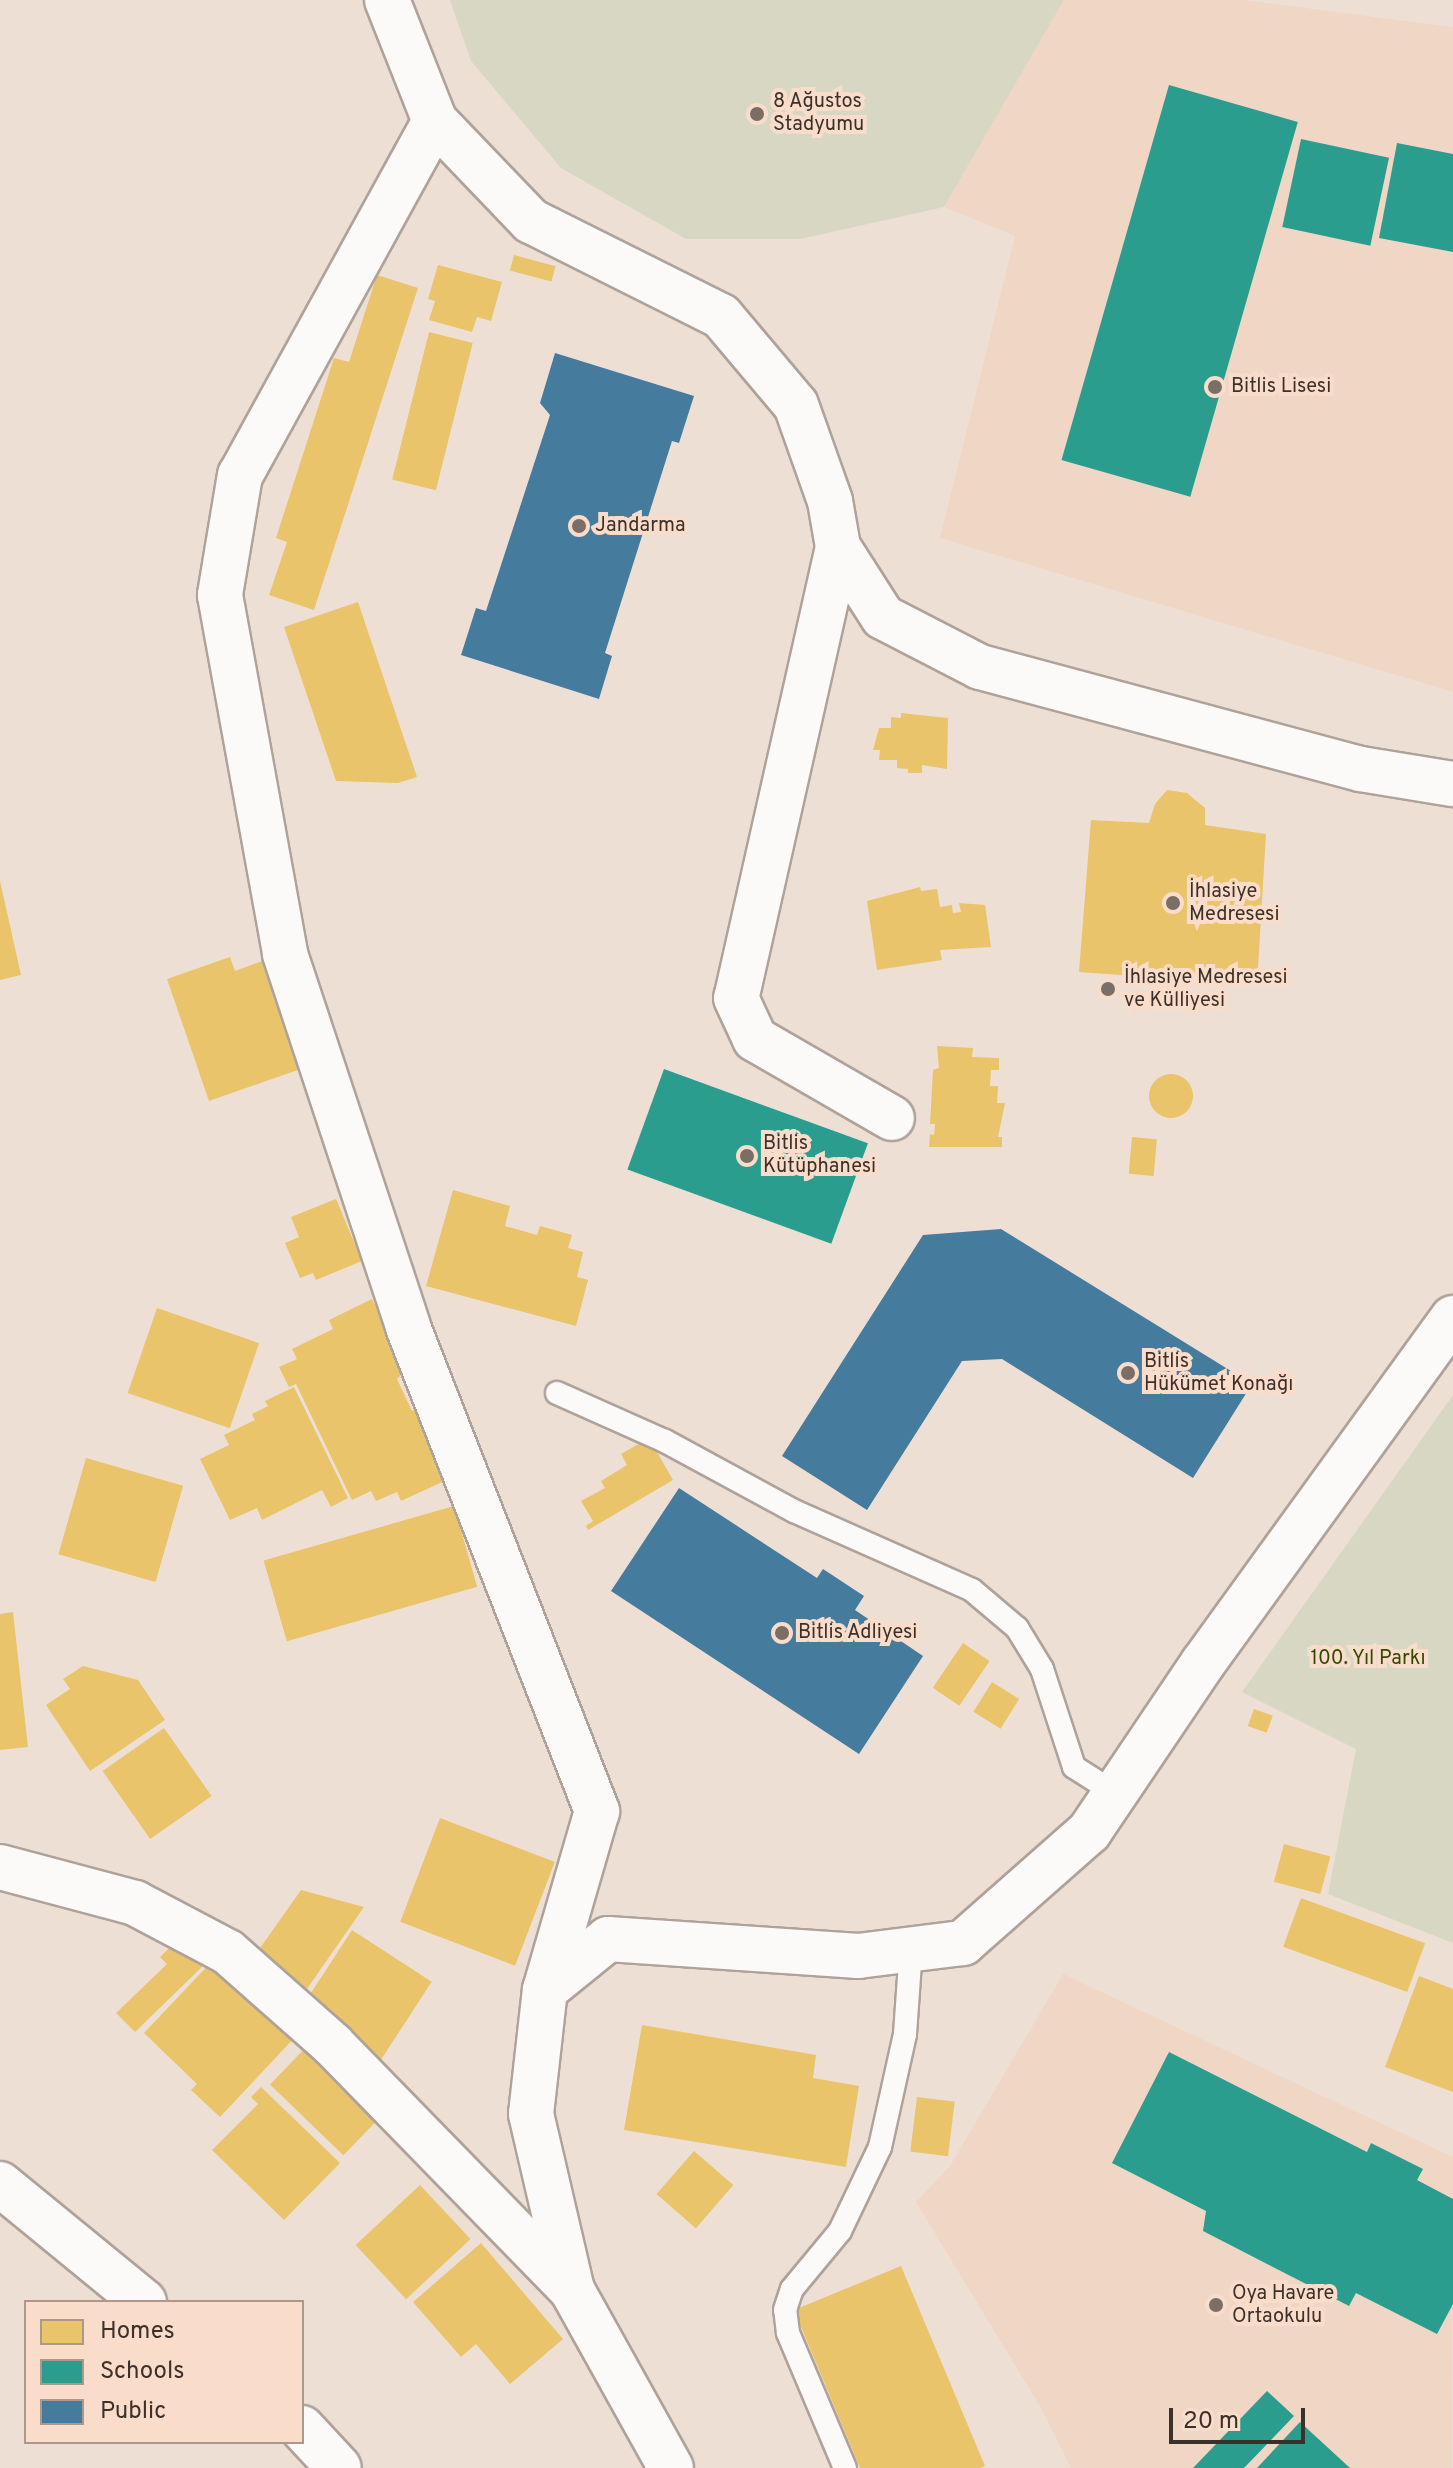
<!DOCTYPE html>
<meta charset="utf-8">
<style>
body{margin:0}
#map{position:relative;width:1453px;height:2468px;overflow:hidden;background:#eedfd4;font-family:Overpass,sans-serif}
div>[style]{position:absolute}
.built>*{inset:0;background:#f0d6c5}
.green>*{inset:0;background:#d7d7c3}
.homes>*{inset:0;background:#e9c46a;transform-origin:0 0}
.round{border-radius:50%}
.schools>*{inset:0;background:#2a9d8f;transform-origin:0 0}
.public>*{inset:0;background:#457b9d}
.roads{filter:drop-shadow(2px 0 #aea29a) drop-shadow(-2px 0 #aea29a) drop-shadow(0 2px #aea29a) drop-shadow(0 -2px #aea29a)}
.service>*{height:22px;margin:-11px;padding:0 11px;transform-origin:11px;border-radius:11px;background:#fcfaf9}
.minor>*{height:44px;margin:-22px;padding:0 22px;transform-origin:22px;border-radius:22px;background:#fcfaf9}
.tertiary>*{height:44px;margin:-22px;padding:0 22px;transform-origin:22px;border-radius:22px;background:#fcfaf9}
.dots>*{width:22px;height:22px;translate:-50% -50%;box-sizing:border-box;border:4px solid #f9dcca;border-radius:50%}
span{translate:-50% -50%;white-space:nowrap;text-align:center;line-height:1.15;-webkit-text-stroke:8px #f9dcca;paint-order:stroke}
.poi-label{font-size:20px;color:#3c312a}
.left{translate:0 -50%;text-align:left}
.park-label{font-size:20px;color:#334700}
.legend{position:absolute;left:24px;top:2300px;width:280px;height:144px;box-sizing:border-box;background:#f9dcca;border:2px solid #ad988a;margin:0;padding:10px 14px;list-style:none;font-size:24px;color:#3c312a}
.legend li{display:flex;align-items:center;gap:16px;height:40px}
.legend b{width:40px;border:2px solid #ad988a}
.scale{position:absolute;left:1169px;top:2408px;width:136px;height:36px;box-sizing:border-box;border:4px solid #3c312a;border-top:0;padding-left:10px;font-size:24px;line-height:28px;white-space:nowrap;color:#3c312a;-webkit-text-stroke:6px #f9dcca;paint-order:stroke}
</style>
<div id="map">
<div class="built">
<div style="clip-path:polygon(1064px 0,1243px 0,1453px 27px,1453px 692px,940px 538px,1015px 236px,944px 207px)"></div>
<div style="clip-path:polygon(1063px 1974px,1453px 2157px,1452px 2468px,1071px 2468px,1041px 2408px,916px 2202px,950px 2166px)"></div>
</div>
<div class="green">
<div style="clip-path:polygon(450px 0,1064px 0,944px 207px,800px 239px,686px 239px,561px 168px,471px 61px)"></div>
<div style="clip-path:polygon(1453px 1395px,1453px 1943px,1328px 1894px,1356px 1749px,1242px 1692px)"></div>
</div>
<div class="homes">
<div style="left:514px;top:255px;width:43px;height:16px;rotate:15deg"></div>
<div style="clip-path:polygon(438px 265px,502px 282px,491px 321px,477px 317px,472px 332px,429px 320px,435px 301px,428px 299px)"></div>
<div style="clip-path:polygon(377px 275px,418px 288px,314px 610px,269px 595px,287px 542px,276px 538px,334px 358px,349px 362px)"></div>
<div style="left:429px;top:332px;width:45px;height:152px;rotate:14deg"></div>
<div style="clip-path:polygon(358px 602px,417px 777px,398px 783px,336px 781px,284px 627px)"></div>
<div style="clip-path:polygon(901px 713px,948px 718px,947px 769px,922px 765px,922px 773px,908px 773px,908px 769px,897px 768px,897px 760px,879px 760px,880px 750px,873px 750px,879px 728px,891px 728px,891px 717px,901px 718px)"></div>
<div style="clip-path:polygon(1167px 790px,1187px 793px,1205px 808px,1205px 825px,1266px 834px,1257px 985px,1079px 972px,1091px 820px,1149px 823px,1155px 804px)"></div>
<div style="clip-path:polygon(0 881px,21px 975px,0 980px)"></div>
<div style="clip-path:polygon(920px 887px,921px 891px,937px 889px,940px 907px,952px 905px,953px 913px,961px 912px,959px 903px,985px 905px,991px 947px,940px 950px,942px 960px,877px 970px,867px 901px)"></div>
<div style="clip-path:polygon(275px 956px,312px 1065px,209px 1101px,167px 979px,230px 957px,235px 971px)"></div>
<div style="clip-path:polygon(937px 1046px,973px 1048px,972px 1057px,999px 1058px,999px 1070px,991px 1070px,990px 1086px,998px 1086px,997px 1103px,1005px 1103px,998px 1137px,1002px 1137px,1002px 1147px,929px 1147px,930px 1134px,934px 1135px,935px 1124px,930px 1124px,933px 1070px,939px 1068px)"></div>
<div class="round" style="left:1149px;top:1074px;width:44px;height:44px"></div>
<div style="left:1132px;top:1137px;width:25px;height:37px;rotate:5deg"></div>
<div style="clip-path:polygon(453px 1190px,510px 1206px,505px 1226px,537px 1235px,540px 1226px,572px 1235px,568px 1248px,583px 1252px,577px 1277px,588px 1280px,576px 1326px,426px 1286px)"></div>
<div style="clip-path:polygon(336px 1199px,362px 1261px,316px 1280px,313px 1273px,300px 1278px,285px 1243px,299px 1237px,291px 1217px)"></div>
<div style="clip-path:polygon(372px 1299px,406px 1370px,397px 1379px,412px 1411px,419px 1407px,453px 1477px,401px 1501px,397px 1492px,376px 1501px,371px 1491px,352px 1500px,296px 1384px,289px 1387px,279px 1367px,297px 1359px,292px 1349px,333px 1329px,329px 1320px)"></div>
<div style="left:157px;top:1308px;width:108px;height:90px;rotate:19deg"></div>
<div style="clip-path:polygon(294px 1387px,348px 1498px,331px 1507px,322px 1490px,262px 1520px,257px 1508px,230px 1520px,200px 1459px,229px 1445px,224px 1435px,255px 1420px,252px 1414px,268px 1406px,265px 1401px)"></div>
<div style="clip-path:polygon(649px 1438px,673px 1480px,588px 1530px,586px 1526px,593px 1521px,581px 1501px,605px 1488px,601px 1481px,627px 1465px,621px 1454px)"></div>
<div style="left:86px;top:1458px;width:101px;height:100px;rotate:16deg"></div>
<div style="left:454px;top:1506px;width:84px;height:198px;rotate:74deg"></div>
<div style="clip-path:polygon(13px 1612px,28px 1747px,0 1750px,0 1614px)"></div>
<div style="left:963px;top:1643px;width:32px;height:54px;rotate:34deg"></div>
<div style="clip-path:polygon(83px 1666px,138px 1680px,165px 1720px,90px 1771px,46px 1705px,70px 1689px,63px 1679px)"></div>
<div style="left:992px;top:1682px;width:32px;height:35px;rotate:32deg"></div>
<div style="left:1254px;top:1709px;width:20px;height:18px;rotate:20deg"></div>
<div style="left:164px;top:1728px;width:83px;height:75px;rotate:55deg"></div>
<div style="left:440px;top:1818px;width:123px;height:111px;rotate:21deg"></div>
<div style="left:1284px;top:1844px;width:48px;height:39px;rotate:15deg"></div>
<div style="clip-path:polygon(301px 1890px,364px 1907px,302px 1996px,251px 1961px)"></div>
<div style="left:1301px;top:1898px;width:132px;height:52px;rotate:20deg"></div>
<div style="left:352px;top:1930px;width:95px;height:94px;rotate:33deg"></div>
<div style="clip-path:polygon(181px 1937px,206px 1963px,135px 2032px,116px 2013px,167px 1964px,160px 1957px)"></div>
<div style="clip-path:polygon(215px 1958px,297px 2035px,220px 2117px,191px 2090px,197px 2084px,144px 2033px)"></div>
<div style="clip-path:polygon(1419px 1976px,1453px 1989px,1453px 2092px,1385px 2067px)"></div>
<div style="clip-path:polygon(642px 2025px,816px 2055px,813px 2078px,859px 2086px,846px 2167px,624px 2130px)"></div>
<div style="left:311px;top:2042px;width:102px;height:59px;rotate:44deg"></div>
<div style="clip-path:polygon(261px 2087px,340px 2163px,284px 2220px,212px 2150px,258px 2104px,251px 2097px)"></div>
<div style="left:917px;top:2097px;width:38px;height:55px;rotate:7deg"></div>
<div style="left:694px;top:2151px;width:52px;height:57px;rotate:41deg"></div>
<div style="left:420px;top:2185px;width:74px;height:88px;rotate:47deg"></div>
<div style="clip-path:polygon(481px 2243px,563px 2339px,510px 2384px,476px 2344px,461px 2357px,413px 2302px)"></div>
<div style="clip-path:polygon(901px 2266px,985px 2466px,980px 2468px,860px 2468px,794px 2310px)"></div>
</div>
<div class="schools">
<div style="left:1169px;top:85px;width:134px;height:390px;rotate:16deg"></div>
<div style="left:1301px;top:139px;width:90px;height:90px;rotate:12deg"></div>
<div style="clip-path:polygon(1397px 143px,1453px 154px,1453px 252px,1379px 238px)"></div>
<div style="left:664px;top:1069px;width:217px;height:107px;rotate:20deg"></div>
<div style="clip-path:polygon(1169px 2052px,1367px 2152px,1371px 2143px,1423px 2169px,1417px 2180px,1453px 2199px,1453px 2304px,1437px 2334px,1356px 2293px,1349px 2306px,1203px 2231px,1206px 2211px,1112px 2163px)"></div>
<div style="clip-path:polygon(1267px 2391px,1294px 2416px,1244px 2468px,1193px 2468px)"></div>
<div style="clip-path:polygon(1300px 2422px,1350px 2468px,1257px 2468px)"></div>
</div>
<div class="public">
<div style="clip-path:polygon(555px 353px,694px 396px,679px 443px,672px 441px,605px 653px,612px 656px,599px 699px,461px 655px,476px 608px,486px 611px,550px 415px,540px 403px)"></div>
<div style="clip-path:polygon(1001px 1229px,1252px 1384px,1193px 1478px,1002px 1359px,962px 1361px,867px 1510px,782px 1456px,923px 1235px)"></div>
<div style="clip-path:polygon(679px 1488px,817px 1578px,823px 1569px,864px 1596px,855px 1610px,923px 1656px,859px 1754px,611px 1591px)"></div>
</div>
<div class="roads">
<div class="service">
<div style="left:557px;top:1393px;width:118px;rotate:24deg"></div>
<div style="left:665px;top:1441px;width:147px;rotate:28.5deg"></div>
<div style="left:794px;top:1511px;width:195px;rotate:23.9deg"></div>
<div style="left:972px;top:1590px;width:59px;rotate:40.2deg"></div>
<div style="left:1017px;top:1628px;width:48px;rotate:58.6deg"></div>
<div style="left:1042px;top:1669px;width:103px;rotate:71.9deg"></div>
<div style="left:1074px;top:1767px;width:49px;rotate:32.4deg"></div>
<div style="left:845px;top:2468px;width:147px;rotate:-112.9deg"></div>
<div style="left:788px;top:2333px;width:23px;rotate:-97deg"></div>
<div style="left:785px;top:2310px;width:22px;rotate:-72deg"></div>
<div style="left:792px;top:2289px;width:75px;rotate:-50.4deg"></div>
<div style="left:840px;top:2231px;width:93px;rotate:-64.5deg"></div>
<div style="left:880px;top:2147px;width:116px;rotate:-77.5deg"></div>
<div style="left:905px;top:2034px;width:85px;rotate:-86deg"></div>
</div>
<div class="minor">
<div style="left:435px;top:121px;width:404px;rotate:118.8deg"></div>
<div style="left:240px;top:475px;width:122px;rotate:99.5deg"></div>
<div style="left:220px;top:595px;width:365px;rotate:79.7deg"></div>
<div style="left:285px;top:954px;width:393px;rotate:71.7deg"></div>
<div style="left:408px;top:1327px;width:520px;rotate:68.67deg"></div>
<div style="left:597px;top:1811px;width:186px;rotate:106.2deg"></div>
<div style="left:838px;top:547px;width:462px;rotate:102.7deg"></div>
<div style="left:736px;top:998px;width:45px;rotate:65.1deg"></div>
<div style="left:755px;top:1039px;width:158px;rotate:30deg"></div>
<div style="left:0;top:1867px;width:140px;rotate:14.9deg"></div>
<div style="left:135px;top:1903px;width:105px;rotate:27.8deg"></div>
<div style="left:228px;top:1952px;width:140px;rotate:41.5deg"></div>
<div style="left:333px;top:2045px;width:342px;rotate:45.7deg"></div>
<div style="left:0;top:2184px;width:186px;rotate:39.3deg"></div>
<div style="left:302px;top:2428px;width:54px;rotate:47.2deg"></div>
</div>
<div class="tertiary">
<div style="left:387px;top:0;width:130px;rotate:68.4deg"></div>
<div style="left:435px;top:121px;width:139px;rotate:46.2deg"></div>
<div style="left:531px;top:221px;width:212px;rotate:26.6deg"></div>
<div style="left:721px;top:316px;width:116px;rotate:49.9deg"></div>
<div style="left:796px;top:405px;width:102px;rotate:70.5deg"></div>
<div style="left:830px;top:501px;width:47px;rotate:80.1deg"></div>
<div style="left:838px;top:547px;width:83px;rotate:57.3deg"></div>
<div style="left:883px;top:617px;width:109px;rotate:27.3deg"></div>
<div style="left:980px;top:667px;width:394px;rotate:15deg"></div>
<div style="left:1361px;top:769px;width:93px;rotate:9.3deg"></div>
<div style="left:671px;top:2468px;width:204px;rotate:-119.1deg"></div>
<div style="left:572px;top:2290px;width:181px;rotate:-103.1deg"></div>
<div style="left:531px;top:2114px;width:125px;rotate:-83.6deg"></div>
<div style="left:545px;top:1990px;width:81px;rotate:-39deg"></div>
<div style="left:608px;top:1939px;width:251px;rotate:3.9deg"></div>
<div style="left:858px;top:1956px;width:106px;rotate:-7.1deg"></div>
<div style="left:963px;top:1943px;width:168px;rotate:-41.4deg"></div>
<div style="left:1089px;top:1832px;width:204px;rotate:-56deg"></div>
<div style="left:1203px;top:1663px;width:426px;rotate:-54.1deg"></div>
</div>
</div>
<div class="dots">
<div style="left:757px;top:114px;background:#7a6e66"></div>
<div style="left:1215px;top:387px;background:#7a6e66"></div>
<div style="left:579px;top:526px;background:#7a6e66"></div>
<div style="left:1173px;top:903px;background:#7a6e66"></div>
<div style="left:1108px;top:989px;background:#7a6e66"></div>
<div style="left:747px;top:1156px;background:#7a6e66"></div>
<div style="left:1128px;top:1373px;background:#7a6e66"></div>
<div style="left:782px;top:1633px;background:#7a6e66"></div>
<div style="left:1216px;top:2305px;background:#7a6e66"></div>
</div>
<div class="poi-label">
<span class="left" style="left:773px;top:114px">8 Ağustos<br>Stadyumu</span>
<span class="left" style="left:1231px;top:387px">Bitlis Lisesi</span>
<span class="left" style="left:595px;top:526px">Jandarma</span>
<span class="left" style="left:1189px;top:904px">İhlasiye<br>Medresesi</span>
<span class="left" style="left:1124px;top:990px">İhlasiye Medresesi<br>ve Külliyesi</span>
<span class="left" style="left:763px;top:1156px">Bitlis<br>Kütüphanesi</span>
<span class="left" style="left:1144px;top:1374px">Bitlis<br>Hükümet Konağı</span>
<span class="left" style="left:798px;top:1633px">Bitlis Adliyesi</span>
<span class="left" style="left:1232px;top:2306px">Oya Havare<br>Ortaokulu</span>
</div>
<div class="park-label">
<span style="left:1368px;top:1659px">100. Yıl Parkı</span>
</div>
<ul class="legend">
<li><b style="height:22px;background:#e9c46a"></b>Homes</li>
<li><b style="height:22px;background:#2a9d8f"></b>Schools</li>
<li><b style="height:22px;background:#457b9d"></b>Public</li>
</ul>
<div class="scale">20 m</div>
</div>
